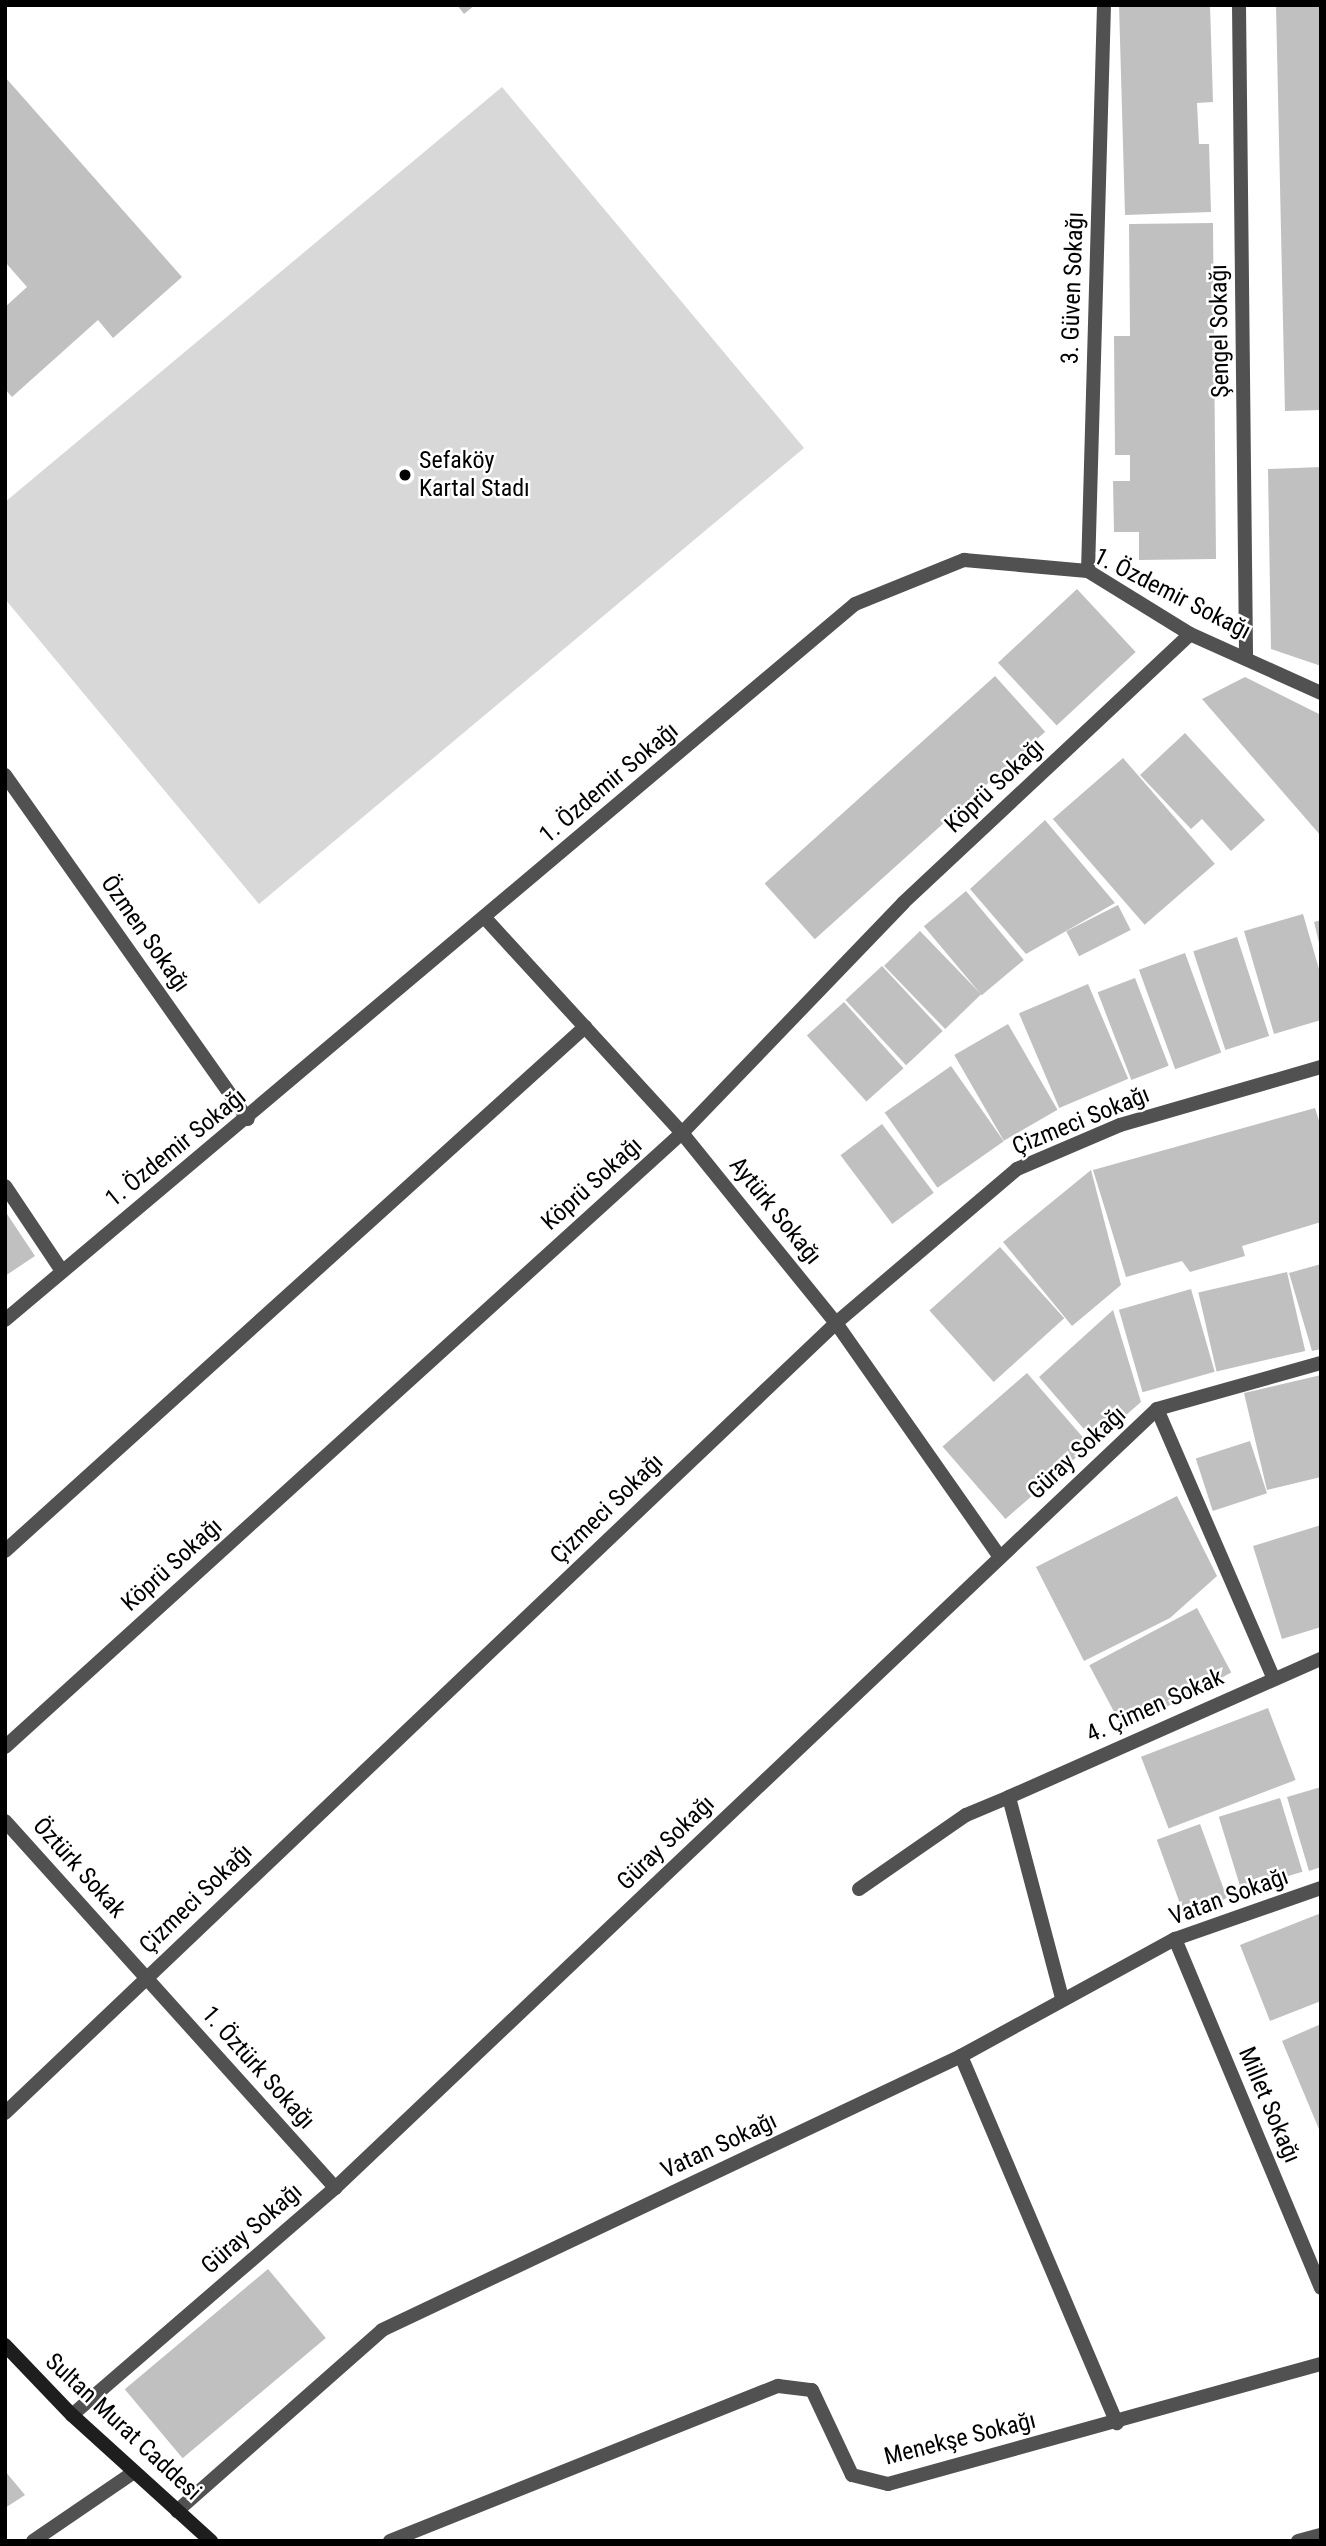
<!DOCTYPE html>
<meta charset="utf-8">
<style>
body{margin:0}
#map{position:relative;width:1326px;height:2546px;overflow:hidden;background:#fff;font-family:"Roboto Condensed",sans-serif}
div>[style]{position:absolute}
.green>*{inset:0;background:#d8d8d8}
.building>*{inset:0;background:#c0c0c0;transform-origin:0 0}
.lane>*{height:14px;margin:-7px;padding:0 7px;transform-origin:7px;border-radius:7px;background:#515151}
.street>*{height:14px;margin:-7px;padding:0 7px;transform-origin:7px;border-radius:7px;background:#515151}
.secondary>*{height:14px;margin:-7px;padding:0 7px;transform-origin:7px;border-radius:7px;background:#1e1e1e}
.dots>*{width:19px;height:19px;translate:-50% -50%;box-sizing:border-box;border:4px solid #fff;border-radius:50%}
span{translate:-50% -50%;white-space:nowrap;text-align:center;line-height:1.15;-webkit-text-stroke:5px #fff;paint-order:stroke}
.street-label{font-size:24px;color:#000}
.poi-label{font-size:24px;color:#000}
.left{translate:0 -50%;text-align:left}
.frame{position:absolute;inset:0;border:7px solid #000;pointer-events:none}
</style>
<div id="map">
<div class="green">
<div style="clip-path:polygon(502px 87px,804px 448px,259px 904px,5px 599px,5px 502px)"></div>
</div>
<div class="building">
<div style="clip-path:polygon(457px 5px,475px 5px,464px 14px)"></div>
<div style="clip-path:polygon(1119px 5px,1210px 5px,1213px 102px,1197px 103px,1199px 144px,1209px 144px,1211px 212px,1125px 215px)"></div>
<div style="clip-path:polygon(1276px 5px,1321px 5px,1321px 410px,1285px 411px)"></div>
<div style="clip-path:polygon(5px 77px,182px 277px,113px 338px,98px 320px,12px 397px,5px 389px,5px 307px,27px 287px,5px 262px)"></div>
<div style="clip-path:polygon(1213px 223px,1216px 559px,1139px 560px,1139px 532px,1114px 532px,1113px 481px,1130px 481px,1130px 455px,1115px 455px,1114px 336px,1130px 336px,1129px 224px)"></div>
<div style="clip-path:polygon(1321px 467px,1321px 666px,1271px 649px,1268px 469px)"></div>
<div style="left:1077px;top:589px;width:86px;height:108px;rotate:47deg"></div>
<div style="left:995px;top:676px;width:75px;height:310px;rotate:48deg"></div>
<div style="clip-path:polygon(1245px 677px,1321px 715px,1321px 836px,1202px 699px)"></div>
<div style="clip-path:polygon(1185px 733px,1265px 820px,1231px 851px,1202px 819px,1191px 829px,1140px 775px)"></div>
<div style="left:1123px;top:758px;width:140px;height:93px;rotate:49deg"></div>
<div style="clip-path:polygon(1045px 820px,1115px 903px,1026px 954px,970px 889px)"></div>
<div style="left:966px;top:891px;width:90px;height:55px;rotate:50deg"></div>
<div style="left:1118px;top:905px;width:28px;height:58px;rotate:63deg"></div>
<div style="clip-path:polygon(1303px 914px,1321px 976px,1321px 1020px,1274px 1034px,1244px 931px)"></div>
<div style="clip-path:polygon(1321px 920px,1321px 947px,1320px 947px,1314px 922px)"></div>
<div style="left:920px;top:931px;width:88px;height:50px;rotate:46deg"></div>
<div style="left:1237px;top:937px;width:104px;height:46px;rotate:72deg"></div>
<div style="left:1185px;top:953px;width:106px;height:49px;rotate:70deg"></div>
<div style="left:882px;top:966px;width:89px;height:50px;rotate:47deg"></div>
<div style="left:1135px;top:978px;width:94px;height:40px;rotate:69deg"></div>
<div style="left:1088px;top:984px;width:103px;height:75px;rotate:67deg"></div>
<div style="left:844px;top:1002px;width:89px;height:50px;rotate:48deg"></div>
<div style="left:1008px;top:1024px;width:99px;height:62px;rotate:60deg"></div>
<div style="left:951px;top:1066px;width:92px;height:81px;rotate:55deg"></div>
<div style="clip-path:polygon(1315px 1108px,1321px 1127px,1321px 1222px,1242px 1246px,1245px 1256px,1190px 1272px,1182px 1261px,1126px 1277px,1093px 1170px)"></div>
<div style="left:882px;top:1124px;width:86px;height:52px;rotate:53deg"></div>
<div style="clip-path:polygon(1091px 1170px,1121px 1285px,1072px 1326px,1003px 1242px)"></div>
<div style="clip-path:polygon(5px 1211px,35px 1256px,5px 1276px)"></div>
<div style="left:1000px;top:1247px;width:96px;height:95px;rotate:48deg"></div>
<div style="clip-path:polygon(1321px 1264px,1321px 1349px,1312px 1351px,1289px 1273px)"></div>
<div style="left:1287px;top:1272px;width:81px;height:91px;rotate:77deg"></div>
<div style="left:1191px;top:1289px;width:86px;height:75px;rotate:74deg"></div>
<div style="clip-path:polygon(1113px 1310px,1141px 1402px,1095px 1442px,1039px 1377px)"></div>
<div style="left:1027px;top:1373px;width:96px;height:112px;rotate:49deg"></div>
<div style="clip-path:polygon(1321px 1375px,1321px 1477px,1267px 1490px,1244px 1393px)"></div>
<div style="left:1250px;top:1441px;width:55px;height:57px;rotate:72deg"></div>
<div style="clip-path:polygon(1177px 1496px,1217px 1576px,1170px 1618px,1084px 1661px,1036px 1567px)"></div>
<div style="clip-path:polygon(1321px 1525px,1321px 1627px,1282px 1639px,1253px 1546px)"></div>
<div style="left:1197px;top:1608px;width:73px;height:122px;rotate:62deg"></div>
<div style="left:1268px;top:1708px;width:77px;height:136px;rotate:69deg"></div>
<div style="clip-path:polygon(1321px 1787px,1321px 1867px,1309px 1871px,1287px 1797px)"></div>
<div style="left:1280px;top:1798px;width:77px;height:64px;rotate:73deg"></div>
<div style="left:1200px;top:1824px;width:79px;height:46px;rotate:70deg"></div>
<div style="clip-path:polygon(1321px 1913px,1321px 2001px,1270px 2021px,1240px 1945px)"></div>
<div style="clip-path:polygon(1321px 2024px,1321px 2134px,1282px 2041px)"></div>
<div style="left:268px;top:2269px;width:90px;height:187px;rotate:50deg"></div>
<div style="clip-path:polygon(5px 2471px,25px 2495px,5px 2508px)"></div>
</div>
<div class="lane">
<div style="left:859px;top:1889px;width:130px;rotate:-34.7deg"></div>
<div style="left:966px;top:1815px;width:47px;rotate:-22.7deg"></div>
<div style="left:33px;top:2541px;width:122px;rotate:-34.3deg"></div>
</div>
<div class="street">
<div style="left:1239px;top:5px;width:652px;rotate:89.38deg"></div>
<div style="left:1088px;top:571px;width:566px;rotate:-88.38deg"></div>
<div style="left:5px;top:775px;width:421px;rotate:54.8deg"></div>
<div style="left:485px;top:918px;width:292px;rotate:47.5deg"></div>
<div style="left:682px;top:1133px;width:245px;rotate:51deg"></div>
<div style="left:836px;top:1323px;width:286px;rotate:55deg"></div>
<div style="left:5px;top:1186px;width:102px;rotate:56.2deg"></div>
<div style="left:5px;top:1320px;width:1111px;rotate:-40.11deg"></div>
<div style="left:855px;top:604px;width:118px;rotate:-22deg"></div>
<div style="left:964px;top:560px;width:124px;rotate:5.1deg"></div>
<div style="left:1088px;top:571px;width:120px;rotate:31.7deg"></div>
<div style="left:1190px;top:634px;width:144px;rotate:24.2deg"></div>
<div style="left:1157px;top:1409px;width:294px;rotate:66.6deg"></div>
<div style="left:5px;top:1551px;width:782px;rotate:-42.1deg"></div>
<div style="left:5px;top:1747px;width:914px;rotate:-42.21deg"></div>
<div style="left:682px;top:1133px;width:319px;rotate:-46.1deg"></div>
<div style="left:903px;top:903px;width:393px;rotate:-43.1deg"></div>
<div style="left:5px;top:1821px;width:494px;rotate:48deg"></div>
<div style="left:1175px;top:1939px;width:378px;rotate:67.3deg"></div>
<div style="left:1062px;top:1998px;width:208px;rotate:-104.8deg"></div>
<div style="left:1009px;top:1797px;width:341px;rotate:-23.9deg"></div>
<div style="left:961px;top:2056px;width:399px;rotate:67deg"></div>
<div style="left:5px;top:2113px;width:1147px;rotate:-43.55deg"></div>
<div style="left:836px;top:1323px;width:238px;rotate:-40.4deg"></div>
<div style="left:1017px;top:1169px;width:112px;rotate:-23.1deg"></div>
<div style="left:1120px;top:1125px;width:209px;rotate:-16.1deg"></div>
<div style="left:72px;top:2415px;width:347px;rotate:-40.8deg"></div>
<div style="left:335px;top:2188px;width:1132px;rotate:-43.46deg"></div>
<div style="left:1157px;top:1409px;width:170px;rotate:-15.7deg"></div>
<div style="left:177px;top:2511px;width:273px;rotate:-41.4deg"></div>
<div style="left:382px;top:2330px;width:641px;rotate:-25.32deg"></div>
<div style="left:961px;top:2056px;width:244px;rotate:-28.7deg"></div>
<div style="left:1175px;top:1939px;width:155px;rotate:-19.3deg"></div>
<div style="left:390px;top:2541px;width:418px;rotate:-21.8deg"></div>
<div style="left:778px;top:2386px;width:34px;rotate:7deg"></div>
<div style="left:812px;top:2390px;width:94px;rotate:64.8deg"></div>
<div style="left:852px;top:2475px;width:37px;rotate:14deg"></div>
<div style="left:888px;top:2484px;width:449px;rotate:-15.5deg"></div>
<div style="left:1298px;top:2541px;width:24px;rotate:-15deg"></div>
</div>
<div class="secondary">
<div style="left:5px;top:2345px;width:97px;rotate:46.3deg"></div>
<div style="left:72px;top:2415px;width:188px;rotate:42.2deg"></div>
</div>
<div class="dots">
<div style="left:405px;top:475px;background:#000"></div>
</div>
<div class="street-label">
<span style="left:1073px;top:288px;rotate:-88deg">3. Güven Sokağı</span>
<span style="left:1220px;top:331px;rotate:-91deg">Şengel Sokağı</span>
<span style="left:1172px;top:594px;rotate:27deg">1. Özdemir Sokağı</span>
<span style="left:609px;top:783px;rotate:-40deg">1. Özdemir Sokağı</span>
<span style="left:995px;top:786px;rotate:-43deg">Köprü Sokağı</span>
<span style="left:145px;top:934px;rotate:55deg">Özmen Sokağı</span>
<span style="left:1081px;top:1121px;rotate:-22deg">Çizmeci Sokağı</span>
<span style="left:176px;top:1148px;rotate:-39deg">1. Özdemir Sokağı</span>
<span style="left:592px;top:1184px;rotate:-42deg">Köprü Sokağı</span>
<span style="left:775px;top:1211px;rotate:51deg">Aytürk Sokağı</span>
<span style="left:1077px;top:1453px;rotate:-43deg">Güray Sokağı</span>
<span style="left:607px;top:1509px;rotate:-44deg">Çizmeci Sokağı</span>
<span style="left:172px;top:1565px;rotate:-42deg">Köprü Sokağı</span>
<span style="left:1155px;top:1706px;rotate:-24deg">4. Çimen Sokak</span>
<span style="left:666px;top:1843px;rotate:-44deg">Güray Sokağı</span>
<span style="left:79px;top:1868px;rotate:48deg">Öztürk Sokak</span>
<span style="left:1229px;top:1897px;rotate:-20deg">Vatan Sokağı</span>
<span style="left:196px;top:1899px;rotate:-44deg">Çizmeci Sokağı</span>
<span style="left:258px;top:2068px;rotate:48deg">1. Öztürk Sokağı</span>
<span style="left:1269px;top:2105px;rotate:67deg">Millet Sokağı</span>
<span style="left:719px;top:2146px;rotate:-25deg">Vatan Sokağı</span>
<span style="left:252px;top:2229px;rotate:-41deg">Güray Sokağı</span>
<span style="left:123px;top:2427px;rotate:43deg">Sultan Murat Caddesi</span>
<span style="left:960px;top:2439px;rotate:-14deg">Menekşe Sokağı</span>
</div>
<div class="poi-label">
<span class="left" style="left:419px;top:475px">Sefaköy<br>Kartal Stadı</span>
</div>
<div class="frame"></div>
</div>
